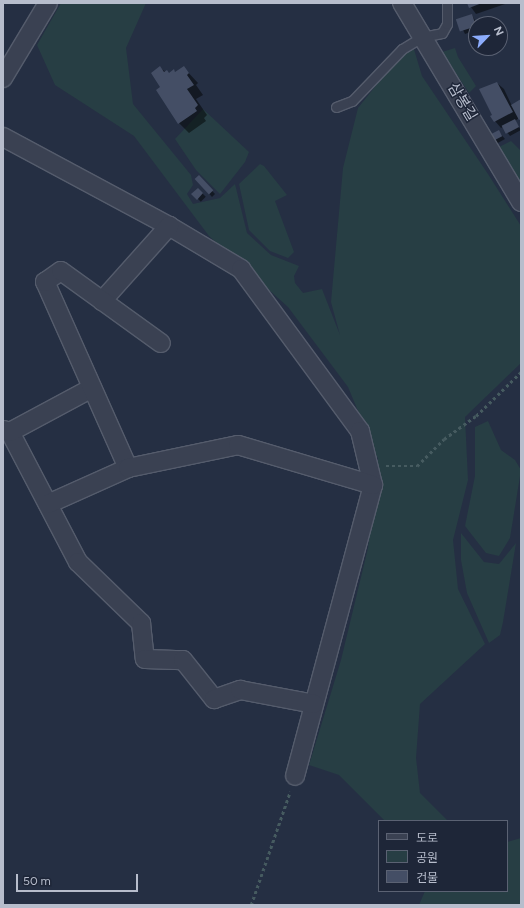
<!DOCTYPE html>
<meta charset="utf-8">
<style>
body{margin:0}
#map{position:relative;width:524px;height:908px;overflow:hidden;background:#252f43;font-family:Figtree,"Noto Sans KR",sans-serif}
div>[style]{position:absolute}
.green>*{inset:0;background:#273e44}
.shadow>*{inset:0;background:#0007;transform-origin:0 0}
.building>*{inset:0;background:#444e65;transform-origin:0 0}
.path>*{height:2.5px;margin-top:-1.25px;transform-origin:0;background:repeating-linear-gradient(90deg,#465b60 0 3px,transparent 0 6px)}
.roads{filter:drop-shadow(1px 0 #555c6c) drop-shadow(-1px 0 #555c6c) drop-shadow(0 1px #555c6c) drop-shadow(0 -1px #555c6c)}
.lane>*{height:9px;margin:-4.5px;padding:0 4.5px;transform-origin:4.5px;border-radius:4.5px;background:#3a4152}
.street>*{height:18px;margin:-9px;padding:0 9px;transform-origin:9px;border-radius:9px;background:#3a4152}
span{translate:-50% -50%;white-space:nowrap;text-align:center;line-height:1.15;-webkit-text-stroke:3px #1e2638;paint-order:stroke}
.street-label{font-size:15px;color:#b7bdcc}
.frame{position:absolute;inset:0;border:4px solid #b7bdcc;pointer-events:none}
.legend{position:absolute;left:378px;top:820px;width:130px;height:72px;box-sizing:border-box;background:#1e2638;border:1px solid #5b6273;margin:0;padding:5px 7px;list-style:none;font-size:12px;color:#b7bdcc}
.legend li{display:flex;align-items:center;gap:8px;height:20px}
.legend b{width:20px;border:1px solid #5b6273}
.north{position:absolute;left:468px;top:16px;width:40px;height:40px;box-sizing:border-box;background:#1e2638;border:1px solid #5b6273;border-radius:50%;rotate:65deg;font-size:11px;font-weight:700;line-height:16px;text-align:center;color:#b7bdcc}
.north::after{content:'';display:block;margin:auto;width:14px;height:18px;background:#8cacfc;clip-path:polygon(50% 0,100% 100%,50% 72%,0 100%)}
.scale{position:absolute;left:16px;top:874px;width:122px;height:18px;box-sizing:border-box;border:2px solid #b7bdcc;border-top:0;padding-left:5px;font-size:12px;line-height:14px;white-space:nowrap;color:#b7bdcc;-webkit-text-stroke:3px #1e2638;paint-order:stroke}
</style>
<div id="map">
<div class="green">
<div style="clip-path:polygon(61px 3px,146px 3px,126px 48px,133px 104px,191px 175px,193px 185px,187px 194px,193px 204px,220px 198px,235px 184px,247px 233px,271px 255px,299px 266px,294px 276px,295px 283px,303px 293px,322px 289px,340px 335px,331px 302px,343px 168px,358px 108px,398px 58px,413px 46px,422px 76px,488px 174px,521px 226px,521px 363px,465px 417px,468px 480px,453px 540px,458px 589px,485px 644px,420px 704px,416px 758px,420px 793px,448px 821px,385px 821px,339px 775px,309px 765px,341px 660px,368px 548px,378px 459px,348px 387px,288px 307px,209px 236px,134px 136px,55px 85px,37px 45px)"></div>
<div style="clip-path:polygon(455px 48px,458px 57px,476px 86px,469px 93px,442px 52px)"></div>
<div style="clip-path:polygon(203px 109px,249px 152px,245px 162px,220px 194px,196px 170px,175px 139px)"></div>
<div style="clip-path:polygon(511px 141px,521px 151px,521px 189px,497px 148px)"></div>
<div style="clip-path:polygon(260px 164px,264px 166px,287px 195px,275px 201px,294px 252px,288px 258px,270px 251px,249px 230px,239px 184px)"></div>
<div style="clip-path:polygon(488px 421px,501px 450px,515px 460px,521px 470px,510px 538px,499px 556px,486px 553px,465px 526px,475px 476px,475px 427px)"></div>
<div style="clip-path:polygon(461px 533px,484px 562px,499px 564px,516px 543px,503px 622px,500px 635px,489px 643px,467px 593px,461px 560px)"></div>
<div style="clip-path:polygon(521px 838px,521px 905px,419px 905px,425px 891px,507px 891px,507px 842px)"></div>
</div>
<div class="shadow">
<div style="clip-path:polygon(468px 3px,508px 3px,476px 14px)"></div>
<div style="clip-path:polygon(472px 15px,477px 24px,476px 30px,465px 34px,458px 20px)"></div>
<div style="clip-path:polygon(160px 68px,169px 74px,174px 71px,176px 73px,184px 68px,198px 83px,196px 85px,203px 95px,196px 99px,207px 115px,204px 118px,206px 121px,189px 133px,179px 123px,157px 90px,162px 87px)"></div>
<div style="clip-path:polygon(497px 83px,504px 89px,512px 106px,521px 101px,521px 120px,519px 118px,515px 121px,521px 130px,510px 136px,503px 127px,501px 128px,495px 121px)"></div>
<div style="clip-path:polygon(499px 132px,505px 139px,496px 144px,493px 141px)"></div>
<div style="clip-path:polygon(199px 177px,215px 194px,212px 197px,196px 179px)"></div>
<div style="left:198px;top:189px;width:11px;height:7px;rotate:45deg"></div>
</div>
<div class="building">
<div style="clip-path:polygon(467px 3px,482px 3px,469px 8px)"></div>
<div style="left:472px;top:14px;width:13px;height:17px;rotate:72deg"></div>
<div style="clip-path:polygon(160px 66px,164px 72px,167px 70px,169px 73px,174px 69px,175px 72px,184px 66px,189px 73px,187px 75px,194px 85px,187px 89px,198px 105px,195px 108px,197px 111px,178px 124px,156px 90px,160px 87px,151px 73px)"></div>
<div style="clip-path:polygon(497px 82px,513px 112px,494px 122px,490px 116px,492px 115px,479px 89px)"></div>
<div style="clip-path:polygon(521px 99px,521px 119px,519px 120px,511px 105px)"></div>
<div style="left:515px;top:119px;width:9px;height:15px;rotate:63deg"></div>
<div style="left:499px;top:130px;width:7px;height:12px;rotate:63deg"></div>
<div style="left:199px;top:175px;width:21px;height:6px;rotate:47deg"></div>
<div style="clip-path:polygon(198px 188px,203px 193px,197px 200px,191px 194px)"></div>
</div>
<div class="path">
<div style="left:386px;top:466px;width:31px"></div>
<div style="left:417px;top:466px;width:38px;rotate:-45deg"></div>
<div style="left:444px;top:439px;width:39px;rotate:-36deg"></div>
<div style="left:476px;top:416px;width:63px;rotate:-44.4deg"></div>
<div style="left:251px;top:905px;width:120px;rotate:-71deg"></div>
</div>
<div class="roads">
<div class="lane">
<div style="left:336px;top:107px;width:17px;rotate:-21deg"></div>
<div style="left:352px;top:101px;width:72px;rotate:-46.1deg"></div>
<div style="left:402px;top:49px;width:23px;rotate:-31deg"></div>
<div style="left:422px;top:37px;width:20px;rotate:-11deg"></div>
<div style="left:442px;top:33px;width:10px;rotate:-61deg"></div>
<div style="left:447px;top:24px;width:21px;rotate:-90deg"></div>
</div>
<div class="street">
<div style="left:402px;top:3px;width:232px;rotate:59.1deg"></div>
<div style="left:3px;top:78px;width:87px;rotate:-59deg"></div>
<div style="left:3px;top:137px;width:188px;rotate:28.2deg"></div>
<div style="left:169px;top:226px;width:84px;rotate:30.8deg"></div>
<div style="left:241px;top:269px;width:201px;rotate:53.7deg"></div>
<div style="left:360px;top:431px;width:56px;rotate:76.5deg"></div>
<div style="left:373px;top:485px;width:301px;rotate:105deg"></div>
<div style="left:102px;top:301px;width:101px;rotate:-48.2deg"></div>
<div style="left:3px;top:430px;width:7px;rotate:16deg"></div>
<div style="left:10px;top:432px;width:147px;rotate:62.4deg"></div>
<div style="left:78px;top:562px;width:88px;rotate:44.1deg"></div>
<div style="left:141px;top:623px;width:36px;rotate:84deg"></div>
<div style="left:145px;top:659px;width:38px;rotate:2deg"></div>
<div style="left:183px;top:660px;width:50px;rotate:51.5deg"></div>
<div style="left:214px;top:699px;width:28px;rotate:-19deg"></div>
<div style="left:240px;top:690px;width:75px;rotate:10.7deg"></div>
<div style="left:10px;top:432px;width:93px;rotate:-28.2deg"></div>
<div style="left:128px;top:468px;width:204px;rotate:-114deg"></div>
<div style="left:45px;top:282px;width:19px;rotate:-35deg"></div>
<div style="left:61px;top:271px;width:123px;rotate:35.8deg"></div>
<div style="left:48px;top:504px;width:88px;rotate:-24.2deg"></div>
<div style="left:128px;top:468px;width:112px;rotate:-11.8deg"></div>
<div style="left:238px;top:445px;width:141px;rotate:16.5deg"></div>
</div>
</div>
<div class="street-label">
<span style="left:462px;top:102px;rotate:59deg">삼봉길</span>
</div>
<div class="frame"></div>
<ul class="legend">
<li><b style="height:5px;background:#3a4152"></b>도로</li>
<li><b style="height:11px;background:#273e44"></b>공원</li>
<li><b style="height:11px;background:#444e65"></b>건물</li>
</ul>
<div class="north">N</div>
<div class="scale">50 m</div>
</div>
